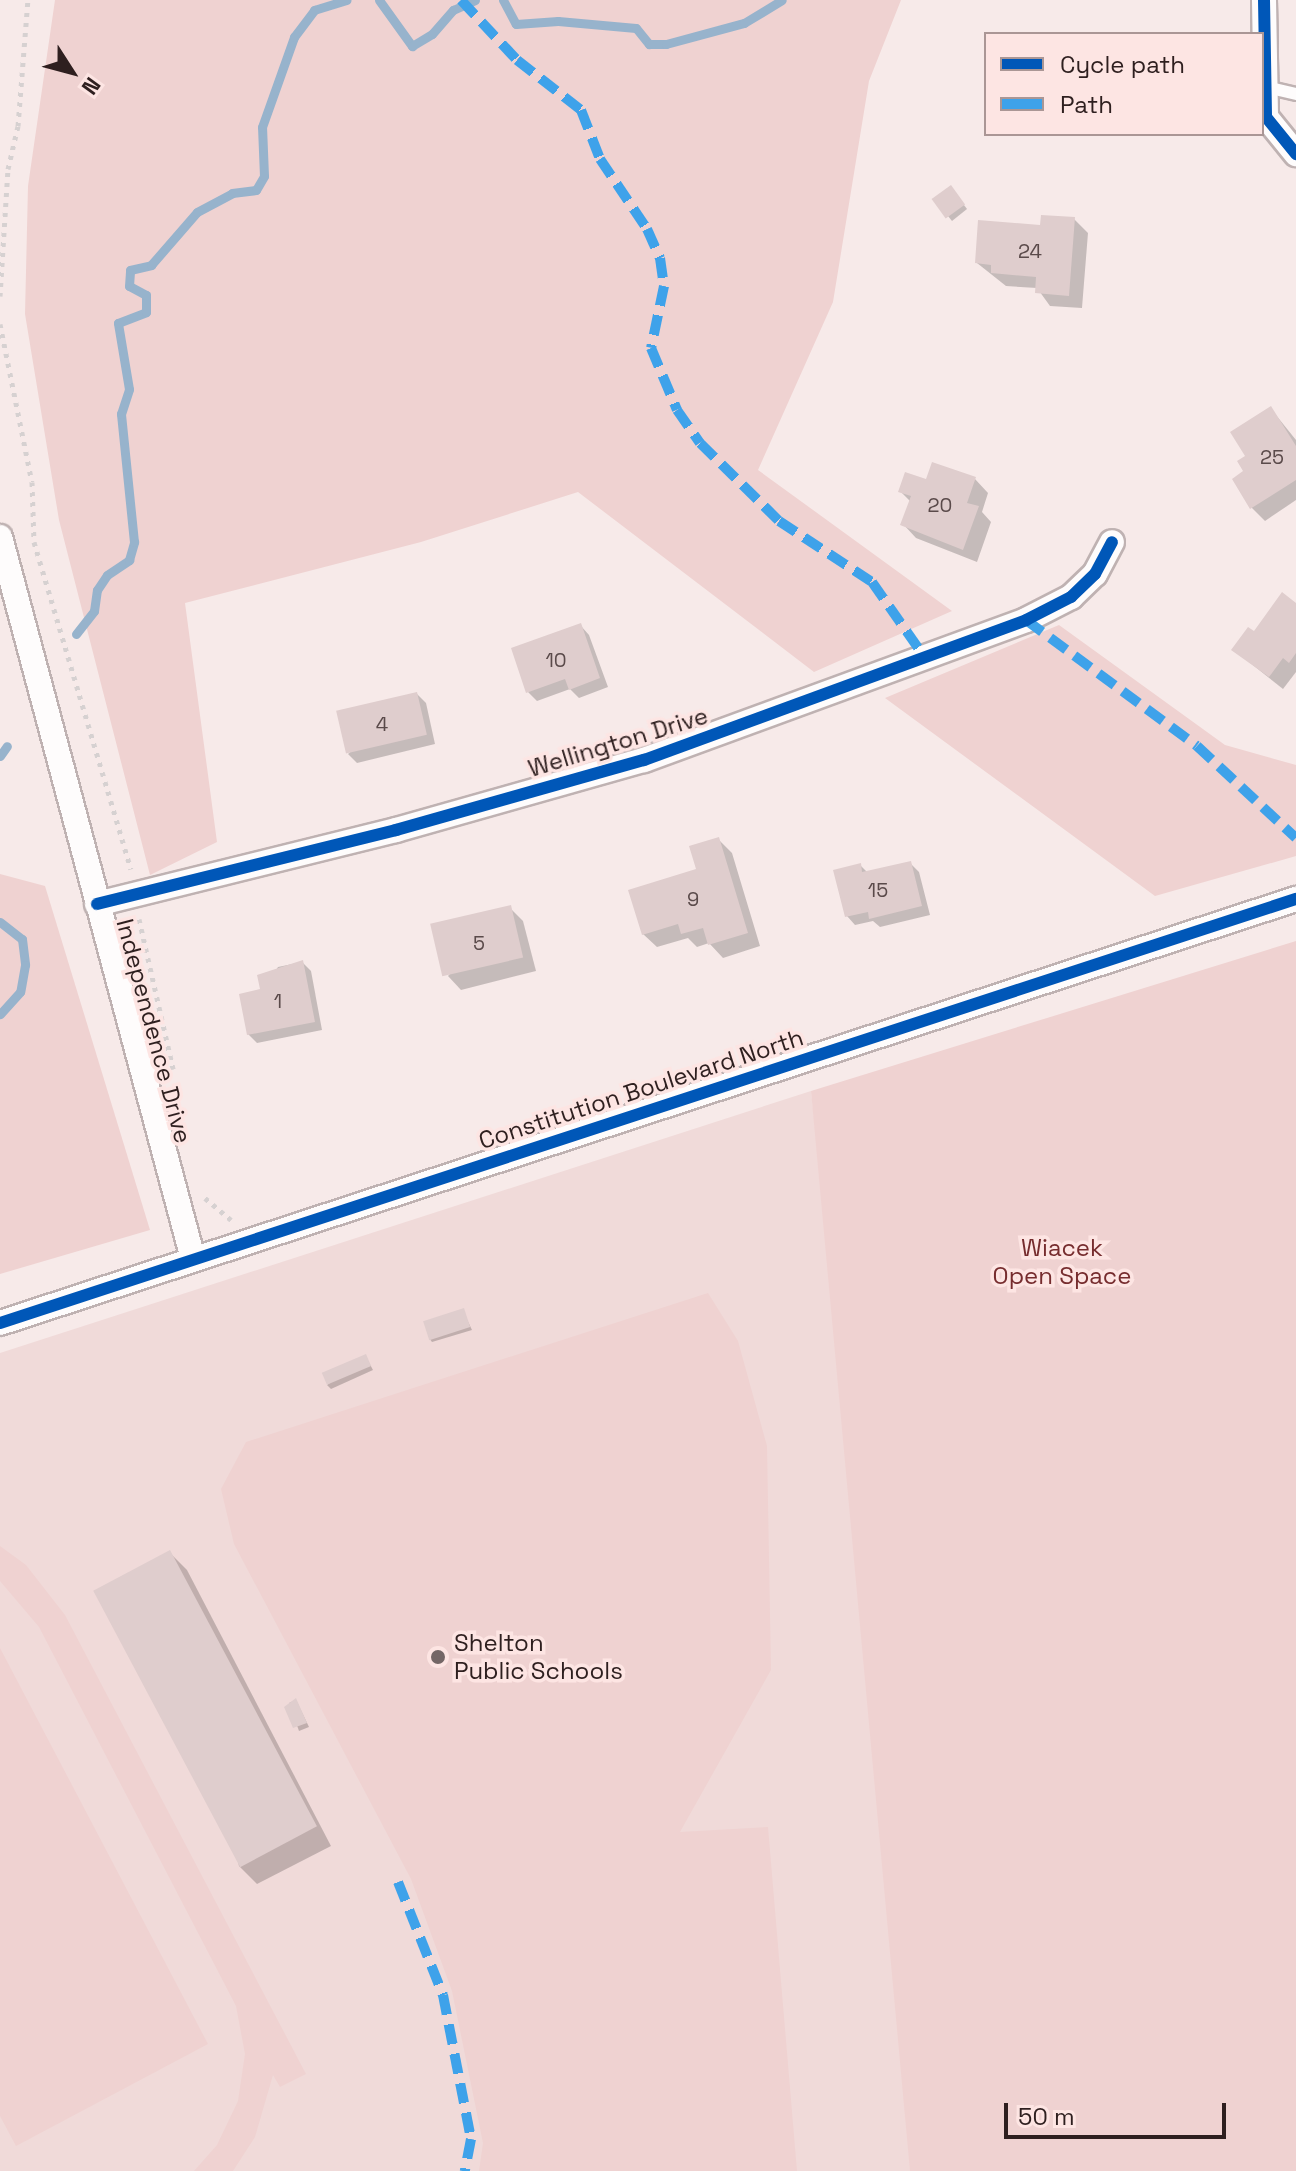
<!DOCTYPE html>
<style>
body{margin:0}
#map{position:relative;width:1296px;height:2171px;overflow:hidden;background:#f7eae9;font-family:"Space Grotesk",sans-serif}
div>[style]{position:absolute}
.built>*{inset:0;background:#f0dad9}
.green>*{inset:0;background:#efd2d1}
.shadow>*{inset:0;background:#0003}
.stream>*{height:9px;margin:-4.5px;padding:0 4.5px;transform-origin:4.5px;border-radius:4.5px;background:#97b3cc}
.building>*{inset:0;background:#dfcdcd;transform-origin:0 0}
.path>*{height:5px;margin-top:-2.5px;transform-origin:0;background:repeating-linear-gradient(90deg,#d6d1d1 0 4px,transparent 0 10px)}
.roads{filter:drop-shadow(2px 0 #bfb2b2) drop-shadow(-2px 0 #bfb2b2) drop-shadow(0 2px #bfb2b2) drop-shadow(0 -2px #bfb2b2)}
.service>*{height:12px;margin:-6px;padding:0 6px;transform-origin:6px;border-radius:6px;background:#fefcfc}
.minor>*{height:24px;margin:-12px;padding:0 12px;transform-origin:12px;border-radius:12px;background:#fefcfc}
.quiet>*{height:10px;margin-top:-5px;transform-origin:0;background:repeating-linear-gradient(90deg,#3ea2ea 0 20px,transparent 0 30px)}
.cycleway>*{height:12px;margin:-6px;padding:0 6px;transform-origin:6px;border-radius:6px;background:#0057b8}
.dots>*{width:22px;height:22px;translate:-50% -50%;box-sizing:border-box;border:4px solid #fde5e3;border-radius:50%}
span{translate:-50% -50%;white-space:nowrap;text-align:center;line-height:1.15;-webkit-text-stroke:7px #fde5e3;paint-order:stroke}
.number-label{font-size:20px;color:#5a4a4a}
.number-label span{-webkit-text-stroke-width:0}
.street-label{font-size:24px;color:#2e1f1f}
.park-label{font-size:24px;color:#762c2e}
.poi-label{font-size:24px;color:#2e1f1f}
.left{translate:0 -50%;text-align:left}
.legend{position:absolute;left:984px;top:32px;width:280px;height:104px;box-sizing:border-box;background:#fde5e3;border:2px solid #aa9695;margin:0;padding:10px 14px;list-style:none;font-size:24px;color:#2e1f1f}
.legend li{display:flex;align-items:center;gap:16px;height:40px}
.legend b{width:40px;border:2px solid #aa9695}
.north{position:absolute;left:32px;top:32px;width:80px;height:80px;-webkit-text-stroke:6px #fde5e3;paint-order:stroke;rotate:126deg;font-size:22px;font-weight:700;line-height:32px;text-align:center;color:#2e1f1f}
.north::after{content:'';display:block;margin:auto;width:28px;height:36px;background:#2e1f1f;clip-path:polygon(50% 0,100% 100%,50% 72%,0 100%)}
.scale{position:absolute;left:1004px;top:2103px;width:222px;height:36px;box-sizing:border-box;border:4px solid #2e1f1f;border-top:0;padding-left:10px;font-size:24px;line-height:28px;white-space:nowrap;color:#2e1f1f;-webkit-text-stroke:6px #fde5e3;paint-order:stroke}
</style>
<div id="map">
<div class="built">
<div style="clip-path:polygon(811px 1091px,911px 1962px,927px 2171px,0 2171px,0 1353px)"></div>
</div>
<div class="green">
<div style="clip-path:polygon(55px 0,901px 0,869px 81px,833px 302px,758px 470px,952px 611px,814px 672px,578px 492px,421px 542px,185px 603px,217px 842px,150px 875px,59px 520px,25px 314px,28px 186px)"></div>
<div style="clip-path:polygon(1059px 625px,1225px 745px,1296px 765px,1296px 856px,1155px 896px,885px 698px)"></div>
<div style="clip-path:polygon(0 874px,45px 886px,150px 1230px,0 1274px)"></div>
<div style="clip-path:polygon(1296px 941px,1296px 2171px,910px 2171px,811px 1091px)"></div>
<div style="clip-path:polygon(708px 1293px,738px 1341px,767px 1446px,771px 1670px,680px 1832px,768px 1827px,797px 2171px,479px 2171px,483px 2143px,452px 1991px,411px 1879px,234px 1544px,221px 1489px,246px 1442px)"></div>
<div style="clip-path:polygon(0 1546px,26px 1565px,65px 1615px,306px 2074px,280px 2087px,273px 2075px,255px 2137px,233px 2171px,194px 2171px,217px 2145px,238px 2101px,245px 2054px,236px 2006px,39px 1627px,0 1581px)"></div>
<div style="clip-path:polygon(0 1648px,208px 2044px,16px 2146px,0 2116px)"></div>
</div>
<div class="shadow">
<div style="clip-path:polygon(954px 192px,967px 209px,952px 221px,935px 200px)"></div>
<div style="clip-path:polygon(1074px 219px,1088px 233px,1082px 308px,1050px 306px,1037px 288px,1006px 286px,977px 263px)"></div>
<div style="clip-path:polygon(1271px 409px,1296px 440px,1296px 500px,1265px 521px,1252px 508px,1246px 472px)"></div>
<div style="clip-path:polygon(975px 479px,988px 493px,982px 512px,991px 522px,977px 562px,916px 538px,903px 524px,911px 502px,900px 491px,927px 482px)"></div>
<div style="clip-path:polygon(1296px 605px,1296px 672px,1283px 689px,1234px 650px)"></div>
<div style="clip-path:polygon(581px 626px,589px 635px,608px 687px,579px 698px,570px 689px,537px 701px,528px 692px)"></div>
<div style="clip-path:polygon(417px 694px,426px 703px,435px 744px,357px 763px,348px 754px)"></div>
<div style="clip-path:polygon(718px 839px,732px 853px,760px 946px,723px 958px,709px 943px,697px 947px,688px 938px,657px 947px,643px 934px,699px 871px)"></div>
<div style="clip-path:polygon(910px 863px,919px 872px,930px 915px,880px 927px,873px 921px,855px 925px,847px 916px,860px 865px,868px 873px)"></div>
<div style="clip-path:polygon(510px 908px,523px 921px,536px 971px,461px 990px,448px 976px)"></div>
<div style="clip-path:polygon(302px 962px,311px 971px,322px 1030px,257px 1043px,248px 1034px,263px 991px,278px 967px)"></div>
<div style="clip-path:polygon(463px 1311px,472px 1330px,432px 1342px,429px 1338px)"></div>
<div style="clip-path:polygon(366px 1357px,373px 1370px,331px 1389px,327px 1385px)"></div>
<div style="clip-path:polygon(169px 1552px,187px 1570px,331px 1846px,257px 1884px,239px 1866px)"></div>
<div style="clip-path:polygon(296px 1700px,309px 1727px,299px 1731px,289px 1703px)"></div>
</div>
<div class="stream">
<div style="left:379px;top:0;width:57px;rotate:54.3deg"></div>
<div style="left:412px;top:46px;width:23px;rotate:-31deg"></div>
<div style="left:432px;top:34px;width:32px;rotate:-49deg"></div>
<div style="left:453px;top:10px;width:24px;rotate:-24deg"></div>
<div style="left:503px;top:0;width:27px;rotate:62deg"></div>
<div style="left:516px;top:24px;width:42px;rotate:-4.1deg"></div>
<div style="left:558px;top:21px;width:78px;rotate:5.1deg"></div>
<div style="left:636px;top:28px;width:21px;rotate:51deg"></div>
<div style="left:649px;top:44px;width:17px"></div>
<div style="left:666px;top:44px;width:81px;rotate:-15.1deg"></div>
<div style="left:744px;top:23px;width:44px;rotate:-31.2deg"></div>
<div style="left:76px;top:634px;width:29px;rotate:-52deg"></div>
<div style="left:94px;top:611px;width:21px;rotate:-82deg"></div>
<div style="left:97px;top:590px;width:18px;rotate:-56deg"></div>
<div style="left:107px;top:575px;width:27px;rotate:-34deg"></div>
<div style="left:129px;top:560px;width:19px;rotate:-74deg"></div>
<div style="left:134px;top:542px;width:129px;rotate:-95.8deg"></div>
<div style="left:121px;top:414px;width:26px;rotate:-72deg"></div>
<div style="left:129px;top:389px;width:67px;rotate:-99.5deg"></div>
<div style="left:118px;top:323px;width:30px;rotate:-21deg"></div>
<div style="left:146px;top:312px;width:17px;rotate:-90deg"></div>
<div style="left:146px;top:295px;width:19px;rotate:-152deg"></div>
<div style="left:129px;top:286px;width:16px;rotate:-86deg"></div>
<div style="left:130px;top:270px;width:22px;rotate:-13deg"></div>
<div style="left:151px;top:265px;width:70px;rotate:-49deg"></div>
<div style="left:197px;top:212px;width:40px;rotate:-28deg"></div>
<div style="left:232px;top:193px;width:24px;rotate:-7deg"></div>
<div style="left:256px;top:190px;width:16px;rotate:-60deg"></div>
<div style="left:264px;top:176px;width:49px;rotate:-92.3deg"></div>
<div style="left:262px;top:127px;width:96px;rotate:-70.4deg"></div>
<div style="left:294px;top:37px;width:34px;rotate:-53deg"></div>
<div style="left:314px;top:10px;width:34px;rotate:-17deg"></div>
<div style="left:0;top:756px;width:12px;rotate:-55deg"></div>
<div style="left:0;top:922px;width:28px;rotate:38deg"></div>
<div style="left:22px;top:939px;width:26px;rotate:83deg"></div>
<div style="left:25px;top:965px;width:27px;rotate:100deg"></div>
<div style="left:20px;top:992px;width:30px;rotate:132deg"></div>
</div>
<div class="building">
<div style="left:951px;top:185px;width:24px;height:24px;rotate:54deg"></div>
<div style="clip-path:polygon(1041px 215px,1075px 217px,1069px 296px,1035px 293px,1036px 277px,991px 273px,991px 265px,975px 263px,978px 220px,1040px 225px)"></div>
<div style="clip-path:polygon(1271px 406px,1296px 446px,1296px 480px,1250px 509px,1232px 479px,1243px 471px,1237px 461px,1245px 456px,1230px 432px)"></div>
<div style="clip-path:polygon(932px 462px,976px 477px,967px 503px,979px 506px,963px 550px,900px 525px,911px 496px,898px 492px,905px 472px,926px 479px)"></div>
<div style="clip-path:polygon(1282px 592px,1296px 603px,1296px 653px,1289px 663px,1283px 658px,1269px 677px,1231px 650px,1248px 627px,1254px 631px)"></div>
<div style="clip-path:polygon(581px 623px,600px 678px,569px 690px,565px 679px,526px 693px,511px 648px)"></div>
<div style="left:417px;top:692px;width:44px;height:83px;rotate:77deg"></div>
<div style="clip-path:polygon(719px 837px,748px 933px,708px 945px,703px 928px,681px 934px,678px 924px,642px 935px,628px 890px,696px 869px,689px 846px)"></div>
<div style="clip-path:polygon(911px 861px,922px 906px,869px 919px,868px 912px,845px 917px,833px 870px,861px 863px,862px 872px)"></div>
<div style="left:511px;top:905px;width:54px;height:83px;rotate:77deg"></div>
<div style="clip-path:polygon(303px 960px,315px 1022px,247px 1035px,239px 994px,260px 989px,257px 975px)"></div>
<div style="left:464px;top:1308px;width:20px;height:43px;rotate:72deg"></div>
<div style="left:366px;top:1354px;width:13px;height:48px;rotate:67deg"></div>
<div style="left:170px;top:1550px;width:313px;height:87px;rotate:62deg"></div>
<div style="clip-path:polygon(296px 1698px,307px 1723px,293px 1728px,284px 1707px)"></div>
</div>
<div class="path">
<div style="left:0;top:296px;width:127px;rotate:-86.4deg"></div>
<div style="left:8px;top:169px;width:44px;rotate:-76.9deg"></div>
<div style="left:18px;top:126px;width:126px;rotate:-85.5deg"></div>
<div style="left:0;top:324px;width:161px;rotate:78.6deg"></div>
<div style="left:32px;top:482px;width:60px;rotate:88.1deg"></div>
<div style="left:34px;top:542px;width:341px;rotate:73.5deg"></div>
<div style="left:139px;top:919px;width:154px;rotate:77.2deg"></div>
<div style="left:205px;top:1198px;width:34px;rotate:40deg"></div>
</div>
<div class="roads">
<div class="service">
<div style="left:1266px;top:87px;width:31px;rotate:13deg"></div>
</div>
<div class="minor">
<div style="left:1264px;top:0;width:117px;rotate:89deg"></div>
<div style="left:1266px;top:117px;width:48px;rotate:51deg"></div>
<div style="left:0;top:537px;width:747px;rotate:75.03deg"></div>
<div style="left:97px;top:904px;width:308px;rotate:-13.9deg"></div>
<div style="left:396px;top:830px;width:258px;rotate:-15.8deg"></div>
<div style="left:644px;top:760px;width:407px;rotate:-20.1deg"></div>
<div style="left:1026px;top:620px;width:51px;rotate:-27.1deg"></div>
<div style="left:1071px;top:597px;width:33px;rotate:-44deg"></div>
<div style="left:1095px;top:574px;width:36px;rotate:-62deg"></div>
<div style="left:0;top:1323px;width:1364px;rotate:-18.12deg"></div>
</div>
</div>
<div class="quiet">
<div style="left:461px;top:0;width:82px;rotate:47deg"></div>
<div style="left:517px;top:60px;width:81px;rotate:38deg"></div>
<div style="left:581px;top:110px;width:53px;rotate:68.8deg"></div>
<div style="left:600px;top:159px;width:84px;rotate:56.1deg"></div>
<div style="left:647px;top:229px;width:32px;rotate:66deg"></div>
<div style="left:660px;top:258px;width:28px;rotate:82deg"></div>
<div style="left:664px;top:286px;width:63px;rotate:101.8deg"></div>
<div style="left:651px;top:348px;width:67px;rotate:67.2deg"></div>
<div style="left:677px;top:410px;width:40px;rotate:55.1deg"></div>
<div style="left:700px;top:443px;width:111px;rotate:44.6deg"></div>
<div style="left:779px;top:521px;width:111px;rotate:33.3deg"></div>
<div style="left:872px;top:582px;width:94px;rotate:55deg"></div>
<div style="left:1026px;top:620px;width:212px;rotate:36.4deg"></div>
<div style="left:1197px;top:746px;width:135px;rotate:42.9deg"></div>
<div style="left:398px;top:1882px;width:122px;rotate:68.3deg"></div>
<div style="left:443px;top:1995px;width:147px;rotate:79deg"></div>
<div style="left:471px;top:2139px;width:33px;rotate:101deg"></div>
</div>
<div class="cycleway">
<div style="left:1264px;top:0;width:117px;rotate:89deg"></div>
<div style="left:1266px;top:117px;width:48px;rotate:51deg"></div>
<div style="left:97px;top:904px;width:308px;rotate:-13.9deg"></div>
<div style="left:396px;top:830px;width:258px;rotate:-15.8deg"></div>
<div style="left:644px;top:760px;width:407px;rotate:-20.1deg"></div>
<div style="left:1026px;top:620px;width:51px;rotate:-27.1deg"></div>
<div style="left:1071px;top:597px;width:33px;rotate:-44deg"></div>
<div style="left:1095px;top:574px;width:36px;rotate:-62deg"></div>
<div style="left:0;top:1323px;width:1364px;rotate:-18.12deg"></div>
</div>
<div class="dots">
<div style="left:438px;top:1657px;background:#746666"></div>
</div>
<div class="number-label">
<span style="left:1030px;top:251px">24</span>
<span style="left:1272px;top:457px">25</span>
<span style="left:940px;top:505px">20</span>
<span style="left:556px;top:660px">10</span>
<span style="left:382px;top:724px">4</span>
<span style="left:878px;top:890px">15</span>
<span style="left:693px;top:899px">9</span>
<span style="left:479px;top:943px">5</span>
<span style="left:278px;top:1001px">1</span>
</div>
<div class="street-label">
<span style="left:618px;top:742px;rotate:-17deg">Wellington Drive</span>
<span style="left:154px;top:1031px;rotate:75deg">Independence Drive</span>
<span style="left:641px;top:1089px;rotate:-18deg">Constitution Boulevard North</span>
</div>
<div class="park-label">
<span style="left:1062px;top:1262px">Wiacek<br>Open Space</span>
</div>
<div class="poi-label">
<span class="left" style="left:454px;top:1657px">Shelton<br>Public Schools</span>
</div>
<ul class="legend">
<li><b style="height:10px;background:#0057b8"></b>Cycle path</li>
<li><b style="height:10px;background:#3ea2ea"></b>Path</li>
</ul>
<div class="north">N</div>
<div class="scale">50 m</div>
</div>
